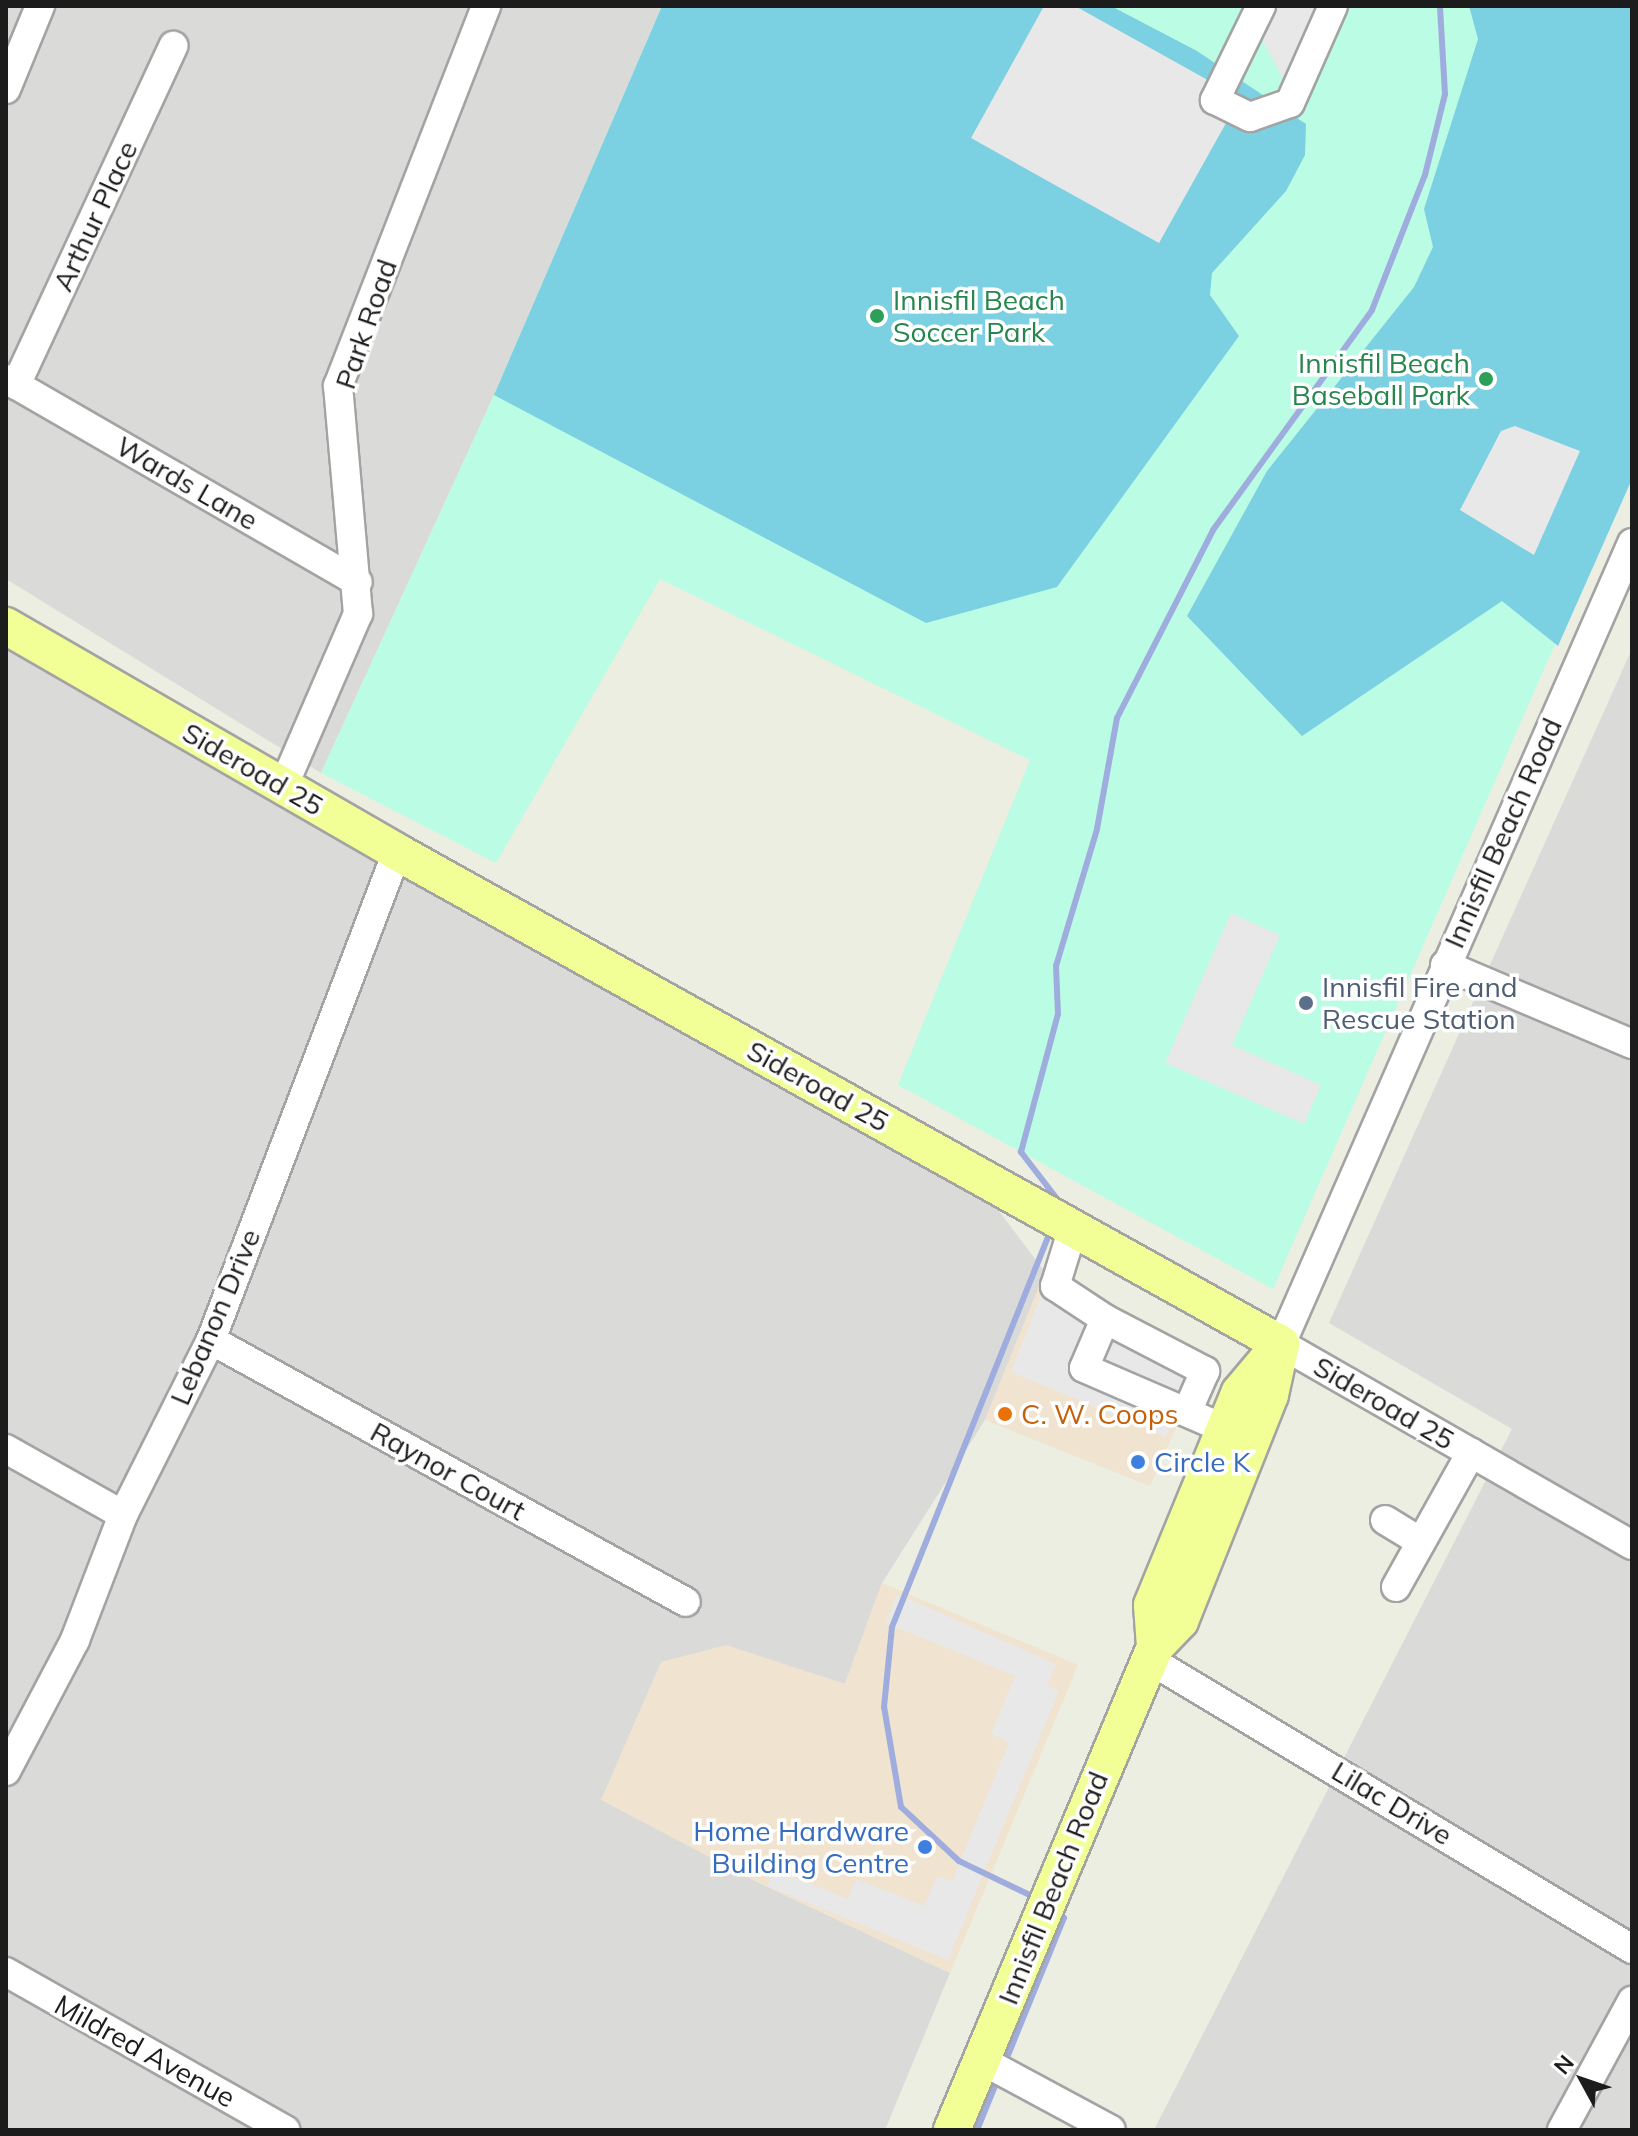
<!DOCTYPE html>
<style>
body{margin:0}
#map{position:relative;width:1638px;height:2136px;overflow:hidden;background:#ebeee1;font-family:Mulish,sans-serif}
div>[style]{position:absolute}
.residential>*{inset:0;background:#dadad9}
.commercial>*{inset:0;background:#f0e3cf}
.park>*{inset:0;background:#bbfce4}
.pitch>*{inset:0;background:#7bd0e2}
.parking>*{inset:0;background:#e8e8e8}
.stream>*{height:6px;margin:-3px;padding:0 3px;transform-origin:3px;border-radius:3px;background:#9fadde}
.roads{filter:drop-shadow(2px 0 #a3a3a3) drop-shadow(-2px 0 #a3a3a3) drop-shadow(0 2px #a3a3a3) drop-shadow(0 -2px #a3a3a3)}
.minor>*{height:28px;margin:-14px;padding:0 14px;transform-origin:14px;border-radius:14px;background:#fff}
.major>*{height:36px;margin:-18px;padding:0 18px;transform-origin:18px;border-radius:18px;background:#f2ff96}
.dots>*{width:22px;height:22px;translate:-50% -50%;box-sizing:border-box;border:4px solid #fff;border-radius:50%}
span{translate:-50% -50%;white-space:nowrap;text-align:center;line-height:1.15;-webkit-text-stroke:7px #fff;paint-order:stroke}
.street-label{font-size:28px;color:#1c1c1c}
.leisure-label{font-size:28px;color:#27864d}
.left{translate:0 -50%;text-align:left}
.right{translate:-100% -50%;text-align:right}
.service-label{font-size:28px;color:#4e5e75}
.food-label{font-size:28px;color:#c56008}
.shop-label{font-size:28px;color:#366cbe}
.frame{position:absolute;inset:0;border:8px solid #1c1c1c;pointer-events:none}
.north{position:absolute;left:1542px;top:2040px;width:80px;height:80px;-webkit-text-stroke:6px #fff;paint-order:stroke;rotate:310deg;font-size:22px;font-weight:700;line-height:32px;text-align:center;color:#1c1c1c}
.north::after{content:'';display:block;margin:auto;width:28px;height:36px;background:#1c1c1c;clip-path:polygon(50% 0,100% 100%,50% 72%,0 100%)}
</style>
<div id="map">
<div class="residential">
<div style="clip-path:polygon(6px 6px,662px 6px,494px 395px,321px 773px,6px 579px)"></div>
<div style="clip-path:polygon(6px 642px,995px 1206px,1045px 1272px,985px 1420px,882px 1583px,845px 1684px,726px 1646px,601px 1799px,757px 1882px,950px 1973px,885px 2130px,6px 2130px)"></div>
<div style="clip-path:polygon(1632px 649px,1632px 2130px,1154px 2130px,1512px 1429px,1329px 1323px)"></div>
</div>
<div class="commercial">
<div style="clip-path:polygon(1045px 1272px,1204px 1366px,1150px 1486px,985px 1420px)"></div>
<div style="clip-path:polygon(882px 1583px,1078px 1665px,950px 1973px,757px 1882px,601px 1800px,661px 1662px,726px 1645px,845px 1684px)"></div>
</div>
<div class="park">
<div style="clip-path:polygon(662px 6px,1632px 6px,1632px 468px,1273px 1289px,898px 1085px,1030px 760px,660px 579px,496px 863px,321px 773px,494px 395px)"></div>
</div>
<div class="pitch">
<div style="clip-path:polygon(662px 6px,1111px 6px,1197px 51px,1306px 124px,1305px 155px,1286px 191px,1212px 273px,1210px 295px,1239px 336px,1057px 587px,926px 623px,494px 395px)"></div>
<div style="clip-path:polygon(1469px 6px,1632px 6px,1632px 479px,1558px 646px,1502px 601px,1302px 736px,1187px 616px,1267px 471px,1414px 287px,1433px 247px,1424px 209px,1478px 39px)"></div>
</div>
<div class="parking">
<div style="clip-path:polygon(1044px 6px,1075px 6px,1240px 98px,1159px 243px,971px 138px)"></div>
<div style="clip-path:polygon(1269px 6px,1322px 6px,1285px 83px,1258px 31px)"></div>
<div style="clip-path:polygon(1515px 426px,1580px 451px,1534px 555px,1460px 510px,1501px 431px)"></div>
<div style="clip-path:polygon(1231px 913px,1280px 935px,1232px 1045px,1321px 1085px,1304px 1124px,1165px 1063px)"></div>
<div style="clip-path:polygon(1047px 1279px,1197px 1371px,1166px 1437px,1011px 1372px)"></div>
<div style="clip-path:polygon(897px 1594px,1056px 1664px,1047px 1686px,1059px 1691px,948px 1960px,767px 1886px,774px 1869px,848px 1899px,856px 1879px,924px 1906px,937px 1876px,952px 1881px,1009px 1742px,991px 1734px,1015px 1676px,886px 1623px)"></div>
</div>
<div class="stream">
<div style="left:1061px;top:1204px;width:66px;rotate:-127.6deg"></div>
<div style="left:1021px;top:1152px;width:143px;rotate:-75deg"></div>
<div style="left:1058px;top:1014px;width:48px;rotate:-92.4deg"></div>
<div style="left:1056px;top:966px;width:143px;rotate:-73.3deg"></div>
<div style="left:1097px;top:829px;width:113px;rotate:-79.8deg"></div>
<div style="left:1117px;top:718px;width:211px;rotate:-62.9deg"></div>
<div style="left:1213px;top:530px;width:271px;rotate:-54.1deg"></div>
<div style="left:1372px;top:310px;width:145px;rotate:-68.6deg"></div>
<div style="left:1425px;top:175px;width:83px;rotate:-76.1deg"></div>
<div style="left:1445px;top:94px;width:88px;rotate:-93.3deg"></div>
<div style="left:1038px;top:1899px;width:88px;rotate:-154.3deg"></div>
<div style="left:959px;top:1861px;width:79px;rotate:-137deg"></div>
<div style="left:901px;top:1807px;width:101px;rotate:-99.6deg"></div>
<div style="left:884px;top:1707px;width:80px;rotate:-84.3deg"></div>
<div style="left:892px;top:1627px;width:428px;rotate:-68.2deg"></div>
<div style="left:1008px;top:2055px;width:148px;rotate:-67.8deg"></div>
<div style="left:1064px;top:1918px;width:9px;rotate:-148deg"></div>
<div style="left:977px;top:2130px;width:48px;rotate:-67.8deg"></div>
</div>
<div class="roads">
<div class="minor">
<div style="left:1261px;top:6px;width:105px;rotate:116.1deg"></div>
<div style="left:1215px;top:100px;width:39px;rotate:26deg"></div>
<div style="left:1250px;top:117px;width:42px;rotate:-19.3deg"></div>
<div style="left:1290px;top:103px;width:106px;rotate:-66.1deg"></div>
<div style="left:6px;top:89px;width:90px;rotate:-67.7deg"></div>
<div style="left:6px;top:379px;width:406px;rotate:30deg"></div>
<div style="left:16px;top:385px;width:374px;rotate:-65.1deg"></div>
<div style="left:1632px;top:543px;width:875px;rotate:113.66deg"></div>
<div style="left:1281px;top:1344px;width:404px;rotate:29.8deg"></div>
<div style="left:283px;top:787px;width:189px;rotate:-66.6deg"></div>
<div style="left:358px;top:614px;width:229px;rotate:-95deg"></div>
<div style="left:338px;top:386px;width:408px;rotate:-68.7deg"></div>
<div style="left:1445px;top:965px;width:203px;rotate:22.9deg"></div>
<div style="left:1073px;top:1228px;width:61px;rotate:107.2deg"></div>
<div style="left:1055px;top:1286px;width:60px;rotate:33.4deg"></div>
<div style="left:1105px;top:1319px;width:53px;rotate:113.2deg"></div>
<div style="left:1084px;top:1368px;width:154px;rotate:23.4deg"></div>
<div style="left:1105px;top:1319px;width:113px;rotate:27.5deg"></div>
<div style="left:1205px;top:1371px;width:45px;rotate:113.7deg"></div>
<div style="left:211px;top:1340px;width:542px;rotate:28.88deg"></div>
<div style="left:6px;top:1449px;width:134px;rotate:29.4deg"></div>
<div style="left:1385px;top:1520px;width:42px;rotate:31.4deg"></div>
<div style="left:1396px;top:1587px;width:154px;rotate:-60.8deg"></div>
<div style="left:1150px;top:1660px;width:562px;rotate:30.95deg"></div>
<div style="left:6px;top:1771px;width:148px;rotate:-62.2deg"></div>
<div style="left:75px;top:1640px;width:134px;rotate:-69deg"></div>
<div style="left:123px;top:1515px;width:196px;rotate:-63.3deg"></div>
<div style="left:211px;top:1340px;width:522px;rotate:-69.14deg"></div>
<div style="left:6px;top:1972px;width:321px;rotate:29.5deg"></div>
<div style="left:983px;top:2061px;width:145px;rotate:28.3deg"></div>
<div style="left:1562px;top:2130px;width:147px;rotate:-61.5deg"></div>
</div>
<div class="major">
<div style="left:6px;top:626px;width:452px;rotate:30deg"></div>
<div style="left:397px;top:852px;width:1012px;rotate:29.1deg"></div>
<div style="left:1155px;top:1647px;width:42px;rotate:-94.1deg"></div>
<div style="left:1152px;top:1605px;width:230px;rotate:-67.6deg"></div>
<div style="left:1240px;top:1392px;width:57px;rotate:-49.9deg"></div>
<div style="left:952px;top:2130px;width:524px;rotate:-67.2deg"></div>
<div style="left:1155px;top:1647px;width:36px;rotate:-46deg"></div>
<div style="left:1180px;top:1621px;width:243px;rotate:-68.3deg"></div>
<div style="left:1270px;top:1395px;width:52px;rotate:-77.8deg"></div>
</div>
</div>
<div class="dots">
<div style="left:877px;top:316px;background:#2e9e5b"></div>
<div style="left:1486px;top:379px;background:#2e9e5b"></div>
<div style="left:1306px;top:1003px;background:#5c6f8a"></div>
<div style="left:1005px;top:1414px;background:#e8710a"></div>
<div style="left:1138px;top:1462px;background:#3f7fe0"></div>
<div style="left:925px;top:1847px;background:#3f7fe0"></div>
</div>
<div class="street-label">
<span style="left:95px;top:216px;rotate:-65deg">Arthur Place</span>
<span style="left:366px;top:324px;rotate:-71deg">Park Road</span>
<span style="left:187px;top:483px;rotate:30deg">Wards Lane</span>
<span style="left:253px;top:769px;rotate:30deg">Sideroad 25</span>
<span style="left:1503px;top:833px;rotate:-66deg">Innisfil Beach Road</span>
<span style="left:818px;top:1086px;rotate:29deg">Sideroad 25</span>
<span style="left:215px;top:1317px;rotate:-67deg">Lebanon Drive</span>
<span style="left:1384px;top:1403px;rotate:30deg">Sideroad 25</span>
<span style="left:448px;top:1471px;rotate:29deg">Raynor Court</span>
<span style="left:1392px;top:1803px;rotate:31deg">Lilac Drive</span>
<span style="left:1053px;top:1888px;rotate:-68deg">Innisfil Beach Road</span>
<span style="left:145px;top:2051px;rotate:29deg">Mildred Avenue</span>
</div>
<div class="leisure-label">
<span class="left" style="left:893px;top:316px">Innisfil Beach<br>Soccer Park</span>
<span class="right" style="left:1470px;top:379px">Innisfil Beach<br>Baseball Park</span>
</div>
<div class="service-label">
<span class="left" style="left:1322px;top:1003px">Innisfil Fire and<br>Rescue Station</span>
</div>
<div class="food-label">
<span class="left" style="left:1021px;top:1414px">C. W. Coops</span>
</div>
<div class="shop-label">
<span class="left" style="left:1154px;top:1462px">Circle K</span>
<span class="right" style="left:909px;top:1847px">Home Hardware<br>Building Centre</span>
</div>
<div class="frame"></div>
<div class="north">N</div>
</div>
